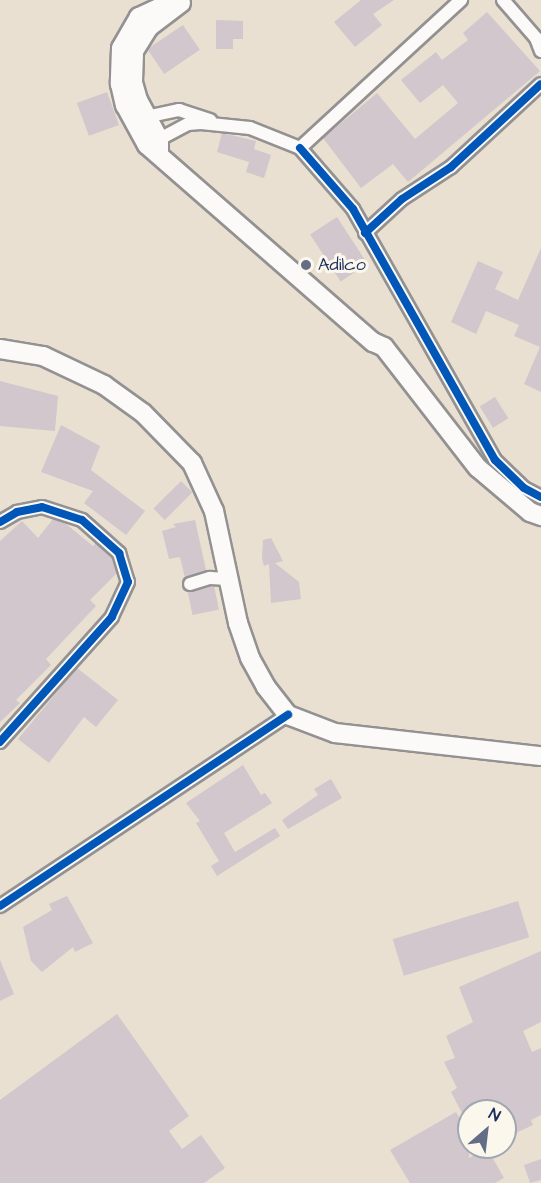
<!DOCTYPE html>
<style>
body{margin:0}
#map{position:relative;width:541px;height:1183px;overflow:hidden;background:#e9e0d1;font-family:"Architects Daughter",sans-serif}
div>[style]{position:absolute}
.building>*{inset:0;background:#d1c7cc;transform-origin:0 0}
.roads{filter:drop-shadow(2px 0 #939191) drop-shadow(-2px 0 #939191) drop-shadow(0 2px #939191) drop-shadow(0 -2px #939191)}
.minor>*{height:12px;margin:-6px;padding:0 6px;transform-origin:6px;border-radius:6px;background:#fcfaf8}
.secondary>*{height:18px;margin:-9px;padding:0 9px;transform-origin:9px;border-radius:9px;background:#fcfaf8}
.cycleway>*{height:8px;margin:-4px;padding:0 4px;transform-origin:4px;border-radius:4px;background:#0057b8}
.dots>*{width:16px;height:16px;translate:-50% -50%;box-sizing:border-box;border:3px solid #fbf7ec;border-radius:50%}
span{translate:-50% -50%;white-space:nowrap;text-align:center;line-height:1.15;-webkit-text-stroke:6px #fbf7ec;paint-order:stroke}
.poi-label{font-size:18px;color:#1b2f5e}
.left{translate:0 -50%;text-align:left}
.north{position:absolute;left:457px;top:1099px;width:60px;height:60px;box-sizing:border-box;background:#fbf7ec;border:2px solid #a1a7b3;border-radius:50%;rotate:28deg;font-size:16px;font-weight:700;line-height:24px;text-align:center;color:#1b2f5e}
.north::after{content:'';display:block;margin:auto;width:21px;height:27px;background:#636d86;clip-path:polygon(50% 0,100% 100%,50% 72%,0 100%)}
</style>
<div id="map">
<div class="building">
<div style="clip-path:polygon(361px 0,394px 0,373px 14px,382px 25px,355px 47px,334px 22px)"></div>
<div style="clip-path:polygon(487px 12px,540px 71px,408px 182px,393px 164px,361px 188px,323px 138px,377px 93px,415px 139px,458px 103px,443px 85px,420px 103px,401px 80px,436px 52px,442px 60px,468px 40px,463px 33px)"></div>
<div style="clip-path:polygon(216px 20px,243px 21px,243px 39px,233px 39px,233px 49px,216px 49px)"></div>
<div style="left:183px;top:25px;width:30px;height:43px;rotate:56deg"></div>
<div style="left:107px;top:92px;width:35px;height:32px;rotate:70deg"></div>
<div style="clip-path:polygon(222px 133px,256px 141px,254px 149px,271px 155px,264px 178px,246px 172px,249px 162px,217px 152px)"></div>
<div style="left:337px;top:217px;width:56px;height:32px;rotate:57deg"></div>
<div style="clip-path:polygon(541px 248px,541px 392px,524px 384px,540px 347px,514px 336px,519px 325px,486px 311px,476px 334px,451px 322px,478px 261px,503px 272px,495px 289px,518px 300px)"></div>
<div style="clip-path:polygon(0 381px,58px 396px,55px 431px,0 426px)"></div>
<div style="left:495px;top:397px;width:25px;height:18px;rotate:58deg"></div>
<div style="clip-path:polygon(61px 425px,100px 446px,91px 470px,145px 511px,126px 535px,84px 503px,93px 491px,41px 472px)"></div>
<div style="left:181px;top:481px;width:16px;height:39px;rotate:45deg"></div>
<div style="clip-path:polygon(53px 519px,66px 524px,93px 546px,96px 543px,112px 559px,117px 573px,90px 600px,96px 606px,46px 659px,51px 665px,16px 700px,20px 703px,0 722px,0 541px,22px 521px,38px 538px)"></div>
<div style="clip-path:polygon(195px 520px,206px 570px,185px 578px,180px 557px,169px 559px,162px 531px,176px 527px,173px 524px)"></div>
<div style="clip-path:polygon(271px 538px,283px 561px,275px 563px,299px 582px,301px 599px,271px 603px,269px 564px,264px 566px,262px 559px,263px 540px)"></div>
<div style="left:214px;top:586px;width:24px;height:27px;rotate:78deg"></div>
<div style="clip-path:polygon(77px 668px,118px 700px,96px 727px,84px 717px,49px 763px,18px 739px)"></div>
<div style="clip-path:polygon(243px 765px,261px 795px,265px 793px,272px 803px,224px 833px,235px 852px,275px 828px,280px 836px,217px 876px,211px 866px,219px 861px,196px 823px,200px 821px,186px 803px)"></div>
<div style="clip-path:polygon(331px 779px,342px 798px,288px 829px,282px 820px,318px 795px,314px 789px)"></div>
<div style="clip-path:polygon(67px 896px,93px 943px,75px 952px,73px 947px,42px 972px,31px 961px,23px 927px,52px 910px,49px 904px)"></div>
<div style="left:518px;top:901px;width:38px;height:131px;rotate:73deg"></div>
<div style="clip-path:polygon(541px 951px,541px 1022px,523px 1031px,532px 1052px,541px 1048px,541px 1115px,531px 1120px,533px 1125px,505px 1138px,505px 1111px,482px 1111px,480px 1106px,463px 1115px,451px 1092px,457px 1088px,444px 1062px,455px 1058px,446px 1036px,473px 1022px,459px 987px)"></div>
<div style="clip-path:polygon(0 960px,14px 994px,0 1001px)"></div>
<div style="clip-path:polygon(117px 1014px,189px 1116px,169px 1131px,182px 1149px,201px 1135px,225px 1168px,204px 1183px,0 1183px,0 1100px)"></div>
<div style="clip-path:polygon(456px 1112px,469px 1134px,469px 1158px,487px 1148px,504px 1178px,495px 1183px,410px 1183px,390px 1150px)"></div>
<div style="clip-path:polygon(541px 1159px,541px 1180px,530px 1183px,524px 1165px)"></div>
</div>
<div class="roads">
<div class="minor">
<div style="left:503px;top:0;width:50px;rotate:49deg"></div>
<div style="left:536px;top:38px;width:14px;rotate:69deg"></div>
<div style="left:141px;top:118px;width:39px;rotate:-12deg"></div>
<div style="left:179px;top:110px;width:33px;rotate:18deg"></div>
<div style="left:154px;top:142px;width:38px;rotate:-28deg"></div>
<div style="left:188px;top:124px;width:13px;rotate:-4deg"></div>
<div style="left:201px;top:123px;width:49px;rotate:5.8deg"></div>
<div style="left:250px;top:128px;width:54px;rotate:21.8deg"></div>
<div style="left:300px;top:148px;width:219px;rotate:-42.6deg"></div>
<div style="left:300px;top:148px;width:81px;rotate:49deg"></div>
<div style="left:353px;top:209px;width:288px;rotate:60.5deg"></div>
<div style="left:495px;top:460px;width:40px;rotate:44deg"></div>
<div style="left:524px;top:488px;width:19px;rotate:28deg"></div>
<div style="left:365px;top:233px;width:50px;rotate:-42.6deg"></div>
<div style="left:402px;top:199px;width:59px;rotate:-33.1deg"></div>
<div style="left:451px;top:167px;width:122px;rotate:-42.7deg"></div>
<div style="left:0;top:522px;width:20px;rotate:-30deg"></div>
<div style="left:17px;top:512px;width:25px;rotate:-11deg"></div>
<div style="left:42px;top:507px;width:42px;rotate:18deg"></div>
<div style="left:82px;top:520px;width:50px;rotate:41.7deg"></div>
<div style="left:119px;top:553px;width:30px;rotate:73deg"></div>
<div style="left:128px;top:582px;width:38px;rotate:115deg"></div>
<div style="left:112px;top:617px;width:168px;rotate:131.9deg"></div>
<div style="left:190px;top:584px;width:21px;rotate:-17deg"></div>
<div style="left:210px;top:578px;width:18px;rotate:3deg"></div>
<div style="left:0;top:906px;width:346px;rotate:-33.6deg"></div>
</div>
<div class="secondary">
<div style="left:176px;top:0;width:41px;rotate:155.3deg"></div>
<div style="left:139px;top:17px;width:36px;rotate:120deg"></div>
<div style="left:121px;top:48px;width:36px;rotate:92deg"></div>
<div style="left:120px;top:84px;width:22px;rotate:77deg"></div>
<div style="left:125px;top:105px;width:46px;rotate:61.2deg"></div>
<div style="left:147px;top:145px;width:300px;rotate:41.1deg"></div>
<div style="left:373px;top:342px;width:12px;rotate:24deg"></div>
<div style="left:384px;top:347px;width:153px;rotate:52.2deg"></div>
<div style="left:478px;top:468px;width:68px;rotate:40.2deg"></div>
<div style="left:530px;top:512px;width:12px;rotate:20deg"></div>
<div style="left:159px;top:152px;width:13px;rotate:-90deg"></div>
<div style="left:159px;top:139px;width:44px;rotate:-118.3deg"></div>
<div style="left:138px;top:100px;width:19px;rotate:-106deg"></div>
<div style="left:133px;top:82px;width:31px;rotate:-88deg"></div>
<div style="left:134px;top:51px;width:28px;rotate:-58deg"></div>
<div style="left:149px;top:27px;width:40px;rotate:-37deg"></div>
<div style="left:0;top:349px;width:44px;rotate:9.2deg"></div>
<div style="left:43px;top:356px;width:68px;rotate:25.4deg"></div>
<div style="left:104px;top:385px;width:48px;rotate:35.7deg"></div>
<div style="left:143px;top:413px;width:70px;rotate:45.6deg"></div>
<div style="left:192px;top:463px;width:53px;rotate:65.4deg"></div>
<div style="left:214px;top:511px;width:115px;rotate:77.9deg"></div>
<div style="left:238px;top:623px;width:37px;rotate:71deg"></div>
<div style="left:250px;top:658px;width:33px;rotate:61deg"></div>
<div style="left:266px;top:687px;width:36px;rotate:52deg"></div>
<div style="left:288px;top:715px;width:50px;rotate:21deg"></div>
<div style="left:335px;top:733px;width:207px;rotate:6.4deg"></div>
</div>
</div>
<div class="cycleway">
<div style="left:300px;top:148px;width:81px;rotate:49deg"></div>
<div style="left:353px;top:209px;width:288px;rotate:60.5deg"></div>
<div style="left:495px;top:460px;width:40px;rotate:44deg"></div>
<div style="left:524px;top:488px;width:19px;rotate:28deg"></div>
<div style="left:365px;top:233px;width:50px;rotate:-42.6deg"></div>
<div style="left:402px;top:199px;width:59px;rotate:-33.1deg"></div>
<div style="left:451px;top:167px;width:122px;rotate:-42.7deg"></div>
<div style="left:0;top:522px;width:20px;rotate:-30deg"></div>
<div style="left:17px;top:512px;width:25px;rotate:-11deg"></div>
<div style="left:42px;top:507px;width:42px;rotate:18deg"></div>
<div style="left:82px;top:520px;width:50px;rotate:41.7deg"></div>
<div style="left:119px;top:553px;width:30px;rotate:73deg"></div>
<div style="left:128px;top:582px;width:38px;rotate:115deg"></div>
<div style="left:112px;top:617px;width:168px;rotate:131.9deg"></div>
<div style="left:0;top:906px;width:346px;rotate:-33.6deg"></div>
</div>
<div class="dots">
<div style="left:306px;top:265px;background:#636d86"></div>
</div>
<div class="poi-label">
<span class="left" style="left:318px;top:265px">Adilco</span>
</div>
<div class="north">N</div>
</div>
